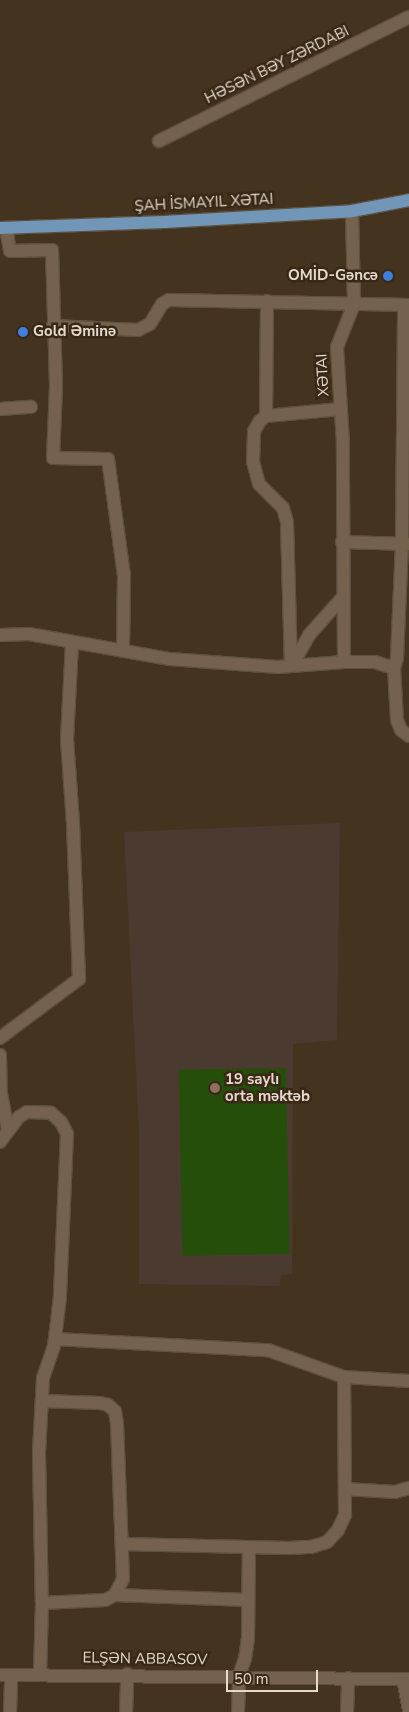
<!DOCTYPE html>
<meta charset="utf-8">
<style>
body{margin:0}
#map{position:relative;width:409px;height:1712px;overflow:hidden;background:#44331f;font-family:"Nunito Sans",sans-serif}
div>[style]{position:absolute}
.education>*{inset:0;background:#4b3a2f}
.green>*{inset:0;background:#264e0b;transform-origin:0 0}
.roads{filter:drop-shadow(1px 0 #5e503f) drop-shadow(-1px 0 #5e503f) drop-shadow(0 1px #5e503f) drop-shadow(0 -1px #5e503f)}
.minor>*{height:12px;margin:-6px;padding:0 6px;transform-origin:6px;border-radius:6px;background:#75624e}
.major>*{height:12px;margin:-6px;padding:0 6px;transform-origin:6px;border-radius:6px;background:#7196b8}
.dots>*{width:14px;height:14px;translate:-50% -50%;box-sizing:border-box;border:2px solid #392815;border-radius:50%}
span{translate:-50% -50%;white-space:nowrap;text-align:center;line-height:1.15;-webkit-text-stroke:5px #392815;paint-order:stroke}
.street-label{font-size:15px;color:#e5dace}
.poi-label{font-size:15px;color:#e5dace;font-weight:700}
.right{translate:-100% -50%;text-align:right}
.left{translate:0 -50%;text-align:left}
.scale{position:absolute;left:226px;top:1670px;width:92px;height:22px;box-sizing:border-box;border:2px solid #e5dace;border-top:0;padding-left:6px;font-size:15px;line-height:18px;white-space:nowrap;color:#e5dace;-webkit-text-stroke:4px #392815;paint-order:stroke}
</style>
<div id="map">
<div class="education">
<div style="clip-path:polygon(340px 823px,337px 1040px,293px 1044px,292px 1274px,281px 1275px,280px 1286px,139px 1284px,139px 1133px,124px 832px)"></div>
</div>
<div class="green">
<div style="left:286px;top:1068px;width:186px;height:107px;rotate:89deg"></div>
</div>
<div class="roads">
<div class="minor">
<div style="left:159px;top:141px;width:279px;rotate:-26.4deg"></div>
<div style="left:6px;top:228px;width:23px;rotate:80deg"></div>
<div style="left:10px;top:251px;width:42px;rotate:-1.4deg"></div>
<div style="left:52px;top:250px;width:137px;rotate:88.3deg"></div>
<div style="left:56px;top:387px;width:71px;rotate:92.4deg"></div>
<div style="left:53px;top:458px;width:55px;rotate:1deg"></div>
<div style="left:108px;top:459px;width:118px;rotate:82.2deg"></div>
<div style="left:124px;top:576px;width:75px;rotate:90.8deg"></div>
<div style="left:53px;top:326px;width:85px;rotate:2.7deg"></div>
<div style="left:138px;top:330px;width:13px;rotate:-27deg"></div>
<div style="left:150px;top:324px;width:23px;rotate:-59deg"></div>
<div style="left:162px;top:304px;width:8px;rotate:-30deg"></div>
<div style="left:169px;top:300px;width:240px;rotate:1.2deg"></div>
<div style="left:0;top:409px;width:31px;rotate:-4deg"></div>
<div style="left:266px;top:416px;width:115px;rotate:-89.5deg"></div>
<div style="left:342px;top:542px;width:67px;rotate:1.7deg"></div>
<div style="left:0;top:635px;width:29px;rotate:-2deg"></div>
<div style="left:29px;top:634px;width:143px;rotate:10.1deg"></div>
<div style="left:170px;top:659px;width:108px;rotate:4.2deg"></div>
<div style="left:278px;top:667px;width:66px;rotate:-4.3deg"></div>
<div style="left:344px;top:662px;width:31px"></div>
<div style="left:375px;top:662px;width:20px;rotate:18deg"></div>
<div style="left:394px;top:668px;width:52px;rotate:86.7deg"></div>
<div style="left:397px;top:720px;width:11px;rotate:68deg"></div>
<div style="left:401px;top:730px;width:10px;rotate:37deg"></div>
<div style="left:344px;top:662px;width:219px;rotate:-90.3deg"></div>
<div style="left:343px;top:443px;width:96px;rotate:-93.6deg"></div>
<div style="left:337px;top:347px;width:46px;rotate:-68.4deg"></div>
<div style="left:354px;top:304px;width:93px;rotate:-91.2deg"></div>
<div style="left:292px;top:665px;width:34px;rotate:-60deg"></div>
<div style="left:309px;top:635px;width:51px;rotate:-48.2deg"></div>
<div style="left:291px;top:666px;width:144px;rotate:-91.6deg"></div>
<div style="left:287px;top:522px;width:15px;rotate:-106deg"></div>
<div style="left:283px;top:508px;width:34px;rotate:-135deg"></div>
<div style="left:259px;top:484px;width:23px;rotate:-105deg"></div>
<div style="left:253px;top:462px;width:31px;rotate:-88deg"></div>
<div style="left:254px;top:431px;width:12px;rotate:-59deg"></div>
<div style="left:260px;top:421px;width:8px;rotate:-40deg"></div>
<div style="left:266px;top:416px;width:75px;rotate:-5.3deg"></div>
<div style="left:394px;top:668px;width:10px;rotate:-73deg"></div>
<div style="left:397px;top:658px;width:114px;rotate:-87.5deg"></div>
<div style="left:402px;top:544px;width:239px;rotate:-89.5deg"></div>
<div style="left:0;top:1038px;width:99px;rotate:-36.8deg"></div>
<div style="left:79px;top:979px;width:156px;rotate:-92.2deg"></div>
<div style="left:73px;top:823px;width:84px;rotate:-94.1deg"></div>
<div style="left:67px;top:739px;width:97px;rotate:-87deg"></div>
<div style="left:0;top:1055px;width:39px;rotate:89deg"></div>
<div style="left:1px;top:1094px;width:37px;rotate:79deg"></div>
<div style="left:0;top:1142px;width:31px;rotate:-53deg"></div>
<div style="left:19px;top:1117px;width:9px;rotate:-32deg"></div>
<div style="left:27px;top:1112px;width:24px;rotate:2deg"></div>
<div style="left:51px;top:1113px;width:13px;rotate:42deg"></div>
<div style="left:61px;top:1122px;width:13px;rotate:63deg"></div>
<div style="left:67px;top:1134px;width:163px;rotate:92.5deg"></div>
<div style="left:60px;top:1297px;width:49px;rotate:97deg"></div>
<div style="left:54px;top:1346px;width:34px;rotate:109deg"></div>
<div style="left:43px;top:1378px;width:75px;rotate:93.1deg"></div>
<div style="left:39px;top:1453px;width:150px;rotate:88.9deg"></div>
<div style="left:42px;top:1603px;width:72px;rotate:91.6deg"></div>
<div style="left:55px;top:1339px;width:213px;rotate:3deg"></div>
<div style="left:268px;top:1350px;width:81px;rotate:19.6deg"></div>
<div style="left:344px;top:1377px;width:65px;rotate:3.5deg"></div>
<div style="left:42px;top:1401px;width:58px;rotate:2deg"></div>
<div style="left:100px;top:1403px;width:8px;rotate:14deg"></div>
<div style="left:108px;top:1405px;width:9px;rotate:41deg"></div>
<div style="left:115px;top:1411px;width:12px;rotate:81deg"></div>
<div style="left:117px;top:1423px;width:156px;rotate:87.8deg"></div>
<div style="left:123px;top:1579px;width:18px;rotate:117deg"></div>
<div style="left:115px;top:1595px;width:11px;rotate:153deg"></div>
<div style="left:105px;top:1600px;width:63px;rotate:177.3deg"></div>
<div style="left:345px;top:1489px;width:50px;rotate:3.4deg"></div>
<div style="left:395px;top:1492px;width:15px;rotate:-16deg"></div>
<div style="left:122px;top:1544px;width:167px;rotate:1.4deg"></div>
<div style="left:289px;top:1548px;width:22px;rotate:-3deg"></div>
<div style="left:311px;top:1547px;width:17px;rotate:-17deg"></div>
<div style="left:327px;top:1542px;width:16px;rotate:-47deg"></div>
<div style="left:338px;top:1530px;width:17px;rotate:-65deg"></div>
<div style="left:345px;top:1515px;width:138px;rotate:-90.4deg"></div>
<div style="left:115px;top:1595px;width:133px;rotate:2.2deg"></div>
<div style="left:0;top:1675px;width:409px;rotate:0.6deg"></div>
<div style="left:403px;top:1679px;width:33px;rotate:79deg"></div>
<div style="left:10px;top:1712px;width:37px;rotate:-88deg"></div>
<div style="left:126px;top:1712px;width:38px;rotate:-88deg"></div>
<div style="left:238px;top:1712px;width:36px;rotate:-88deg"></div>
<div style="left:239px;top:1676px;width:18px;rotate:-71deg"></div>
<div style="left:245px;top:1659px;width:22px;rotate:-82deg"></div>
<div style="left:248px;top:1637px;width:90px;rotate:-89.4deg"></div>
<div style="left:347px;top:1712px;width:34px;rotate:-88deg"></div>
</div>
<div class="major">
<div style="left:0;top:228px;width:164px;rotate:-2.1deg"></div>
<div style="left:164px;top:222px;width:188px;rotate:-3.3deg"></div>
<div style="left:352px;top:211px;width:58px;rotate:-10.9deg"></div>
</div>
</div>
<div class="dots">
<div style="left:388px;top:276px;background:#3f7fe0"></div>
<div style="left:23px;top:332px;background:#3f7fe0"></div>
<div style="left:215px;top:1088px;background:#8d6e63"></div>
</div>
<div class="street-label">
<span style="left:277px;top:65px;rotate:-26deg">HƏSƏN BƏY ZƏRDABI</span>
<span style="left:204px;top:203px;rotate:-3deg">ŞAH İSMAYIL XƏTAI</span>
<span style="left:323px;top:375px;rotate:-93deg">XƏTAI</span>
<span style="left:145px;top:1659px;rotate:1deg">ELŞƏN ABBASOV</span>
</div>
<div class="poi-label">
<span class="right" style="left:378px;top:276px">OMİD-Gəncə</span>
<span class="left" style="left:33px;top:332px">Gold Əminə</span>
<span class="left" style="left:225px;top:1088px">19 saylı<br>orta məktəb</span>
</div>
<div class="scale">50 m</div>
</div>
